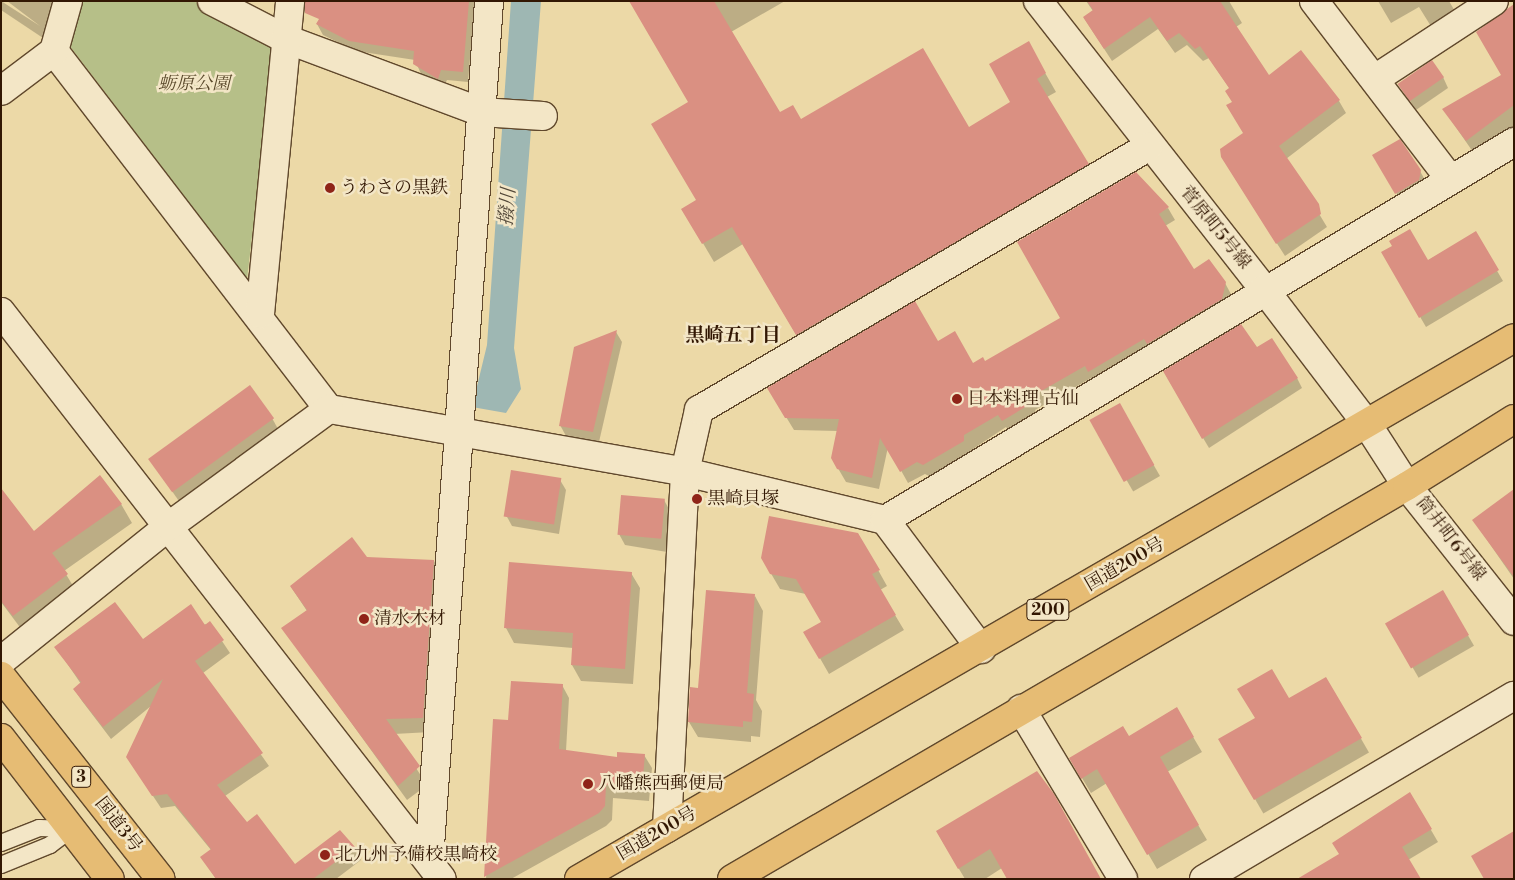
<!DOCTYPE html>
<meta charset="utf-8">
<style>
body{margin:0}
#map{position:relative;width:1515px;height:880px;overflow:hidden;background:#ecd9a7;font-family:"Libre Bodoni","Noto Serif JP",serif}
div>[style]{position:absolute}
.green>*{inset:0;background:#b6bf88}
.water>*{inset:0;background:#9eb7b3}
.shadow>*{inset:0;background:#0003;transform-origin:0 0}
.building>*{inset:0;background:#da9082;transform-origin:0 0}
.roads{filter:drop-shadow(1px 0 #60482c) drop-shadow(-1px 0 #60482c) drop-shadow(0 1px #60482c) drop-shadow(0 -1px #60482c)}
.lane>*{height:16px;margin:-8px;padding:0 8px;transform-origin:8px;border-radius:8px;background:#f3e6c6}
.street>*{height:28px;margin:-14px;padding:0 14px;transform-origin:14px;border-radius:14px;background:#f3e6c6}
.highway>*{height:28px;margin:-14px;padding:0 14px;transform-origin:14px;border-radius:14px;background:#e6bc74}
.dots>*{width:14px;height:14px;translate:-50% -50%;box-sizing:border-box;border:2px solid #f3e6c6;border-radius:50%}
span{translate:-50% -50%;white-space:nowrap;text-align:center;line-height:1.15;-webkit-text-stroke:5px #f3e6c6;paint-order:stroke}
.shield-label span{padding:1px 4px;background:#f3e6c6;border:1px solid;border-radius:4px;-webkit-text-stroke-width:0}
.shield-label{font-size:16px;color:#321703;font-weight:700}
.park-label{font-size:18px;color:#5a492b;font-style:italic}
.poi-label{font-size:18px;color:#321703}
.left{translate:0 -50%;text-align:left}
.street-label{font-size:18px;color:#321703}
.water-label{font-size:19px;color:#524738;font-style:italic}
.neighbourhood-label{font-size:19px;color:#321703;font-weight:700}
.frame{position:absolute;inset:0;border:2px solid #321703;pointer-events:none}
</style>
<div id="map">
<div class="green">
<div style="clip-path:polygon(78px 1px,193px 1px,276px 36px,247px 279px,69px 45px)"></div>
</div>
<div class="water">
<div style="clip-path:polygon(511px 1px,541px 1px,514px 348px,521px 389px,506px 413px,472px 407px,487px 345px)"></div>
</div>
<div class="shadow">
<div style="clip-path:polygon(1px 1px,40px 26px,7px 1px,56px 1px,46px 40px,1px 10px)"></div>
<div style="clip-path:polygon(373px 1px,475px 1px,468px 82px,447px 80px,443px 88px,421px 74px,415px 60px,356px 51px,323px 35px,317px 24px)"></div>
<div style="clip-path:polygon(630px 1px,785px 1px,731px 32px,779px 114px,800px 121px,969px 128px,1012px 102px,1028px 43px,1056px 92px,1047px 97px,1098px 182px,807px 353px,743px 244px,714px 262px,683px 209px,697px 200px,689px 102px)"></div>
<div style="clip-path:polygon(1086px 1px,1229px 1px,1242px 23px,1236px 27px,1269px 77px,1339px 101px,1346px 113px,1286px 159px,1327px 227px,1285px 256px,1230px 170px,1244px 134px,1230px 89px,1209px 58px,1203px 61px,1187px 45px,1175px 53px,1158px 29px,1112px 61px,1084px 18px,1093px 11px)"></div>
<div style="clip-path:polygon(1378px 1px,1449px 1px,1460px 20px,1437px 36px,1419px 7px,1391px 23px)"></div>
<div style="clip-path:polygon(1514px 8px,1514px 126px,1473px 152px,1444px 110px,1503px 75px)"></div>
<div style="clip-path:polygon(1443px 77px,1448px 88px,1416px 110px,1399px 84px)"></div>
<div style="clip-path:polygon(1374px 155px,1420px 171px,1426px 182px,1402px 203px)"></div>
<div style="clip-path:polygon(1168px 208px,1175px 220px,1165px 226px,1194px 271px,1225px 283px,1232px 296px,1096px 383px,1093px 377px,1035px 410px,1038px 416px,1010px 433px,1006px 427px,931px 477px,925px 474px,908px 483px,888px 447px,879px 489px,846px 482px,832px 458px,838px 431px,794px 430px,769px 389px,937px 342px,973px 365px,985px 363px,1062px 318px,1018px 242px)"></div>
<div style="clip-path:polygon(1475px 233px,1503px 281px,1426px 327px,1383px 253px,1427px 261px)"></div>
<div style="clip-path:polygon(616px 332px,622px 342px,599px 442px,566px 436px,560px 425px)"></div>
<div style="clip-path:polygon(1164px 372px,1297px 378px,1302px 388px,1209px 448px)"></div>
<div style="left:1119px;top:405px;width:82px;height:31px;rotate:60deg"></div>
<div style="clip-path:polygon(272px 418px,278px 429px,181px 504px,153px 464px)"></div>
<div style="clip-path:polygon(560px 480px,566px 490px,559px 534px,512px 526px,506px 515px)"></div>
<div style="clip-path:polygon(1px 489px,34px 533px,121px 504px,132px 523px,64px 571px,78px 594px,25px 634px,1px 602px)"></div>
<div style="clip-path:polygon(1514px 490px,1514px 579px,1474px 521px)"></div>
<div style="clip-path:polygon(664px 500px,670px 511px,667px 552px,625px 545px,619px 534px)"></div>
<div style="clip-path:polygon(858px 534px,887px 586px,880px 590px,904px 630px,829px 674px,805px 632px,822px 622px,806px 594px,780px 589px,762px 558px)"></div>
<div style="clip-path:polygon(366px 558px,434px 561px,442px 575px,431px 732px,394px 734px,427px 785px,407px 800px,283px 628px,307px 611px,291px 587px)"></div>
<div style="clip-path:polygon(631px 573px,640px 588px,633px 684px,581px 681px,572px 665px,573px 648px,514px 643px,506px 628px)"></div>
<div style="left:1443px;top:592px;width:62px;height:64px;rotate:60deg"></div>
<div style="clip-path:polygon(755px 596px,763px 611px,756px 700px,762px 711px,760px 737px,751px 736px,751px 742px,698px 737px,689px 722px,699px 689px)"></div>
<div style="clip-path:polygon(210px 623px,230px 653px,203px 673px,269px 766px,225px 796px,246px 824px,295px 865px,354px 848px,361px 860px,336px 879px,216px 879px,202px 857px,211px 850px,175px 806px,161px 808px,127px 757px,151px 706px,111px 739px,82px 701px,74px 689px,81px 684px,56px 647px,142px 641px)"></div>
<div style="left:1326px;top:678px;width:86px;height:122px;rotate:60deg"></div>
<div style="clip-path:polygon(562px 685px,569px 698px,566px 751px,618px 759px,644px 755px,652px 768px,649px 801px,613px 798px,612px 820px,606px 826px,511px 879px,486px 879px,494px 720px,509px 721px)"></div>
<div style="clip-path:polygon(1176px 708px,1202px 752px,1167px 772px,1207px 840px,1157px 869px,1107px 783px,1091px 793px,1070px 758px,1128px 738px)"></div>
<div style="clip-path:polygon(1410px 794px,1438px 842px,1408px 860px,1340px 855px)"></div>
<div style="clip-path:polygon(937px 832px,1099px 879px,1002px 868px,985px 879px,965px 879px)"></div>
</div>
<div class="building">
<div style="clip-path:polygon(305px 1px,469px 1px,463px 72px,441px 70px,438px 79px,413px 64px,414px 51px,349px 41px,316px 24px,319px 19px,305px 13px)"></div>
<div style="clip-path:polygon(629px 1px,714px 1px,780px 112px,793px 105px,801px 119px,923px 48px,969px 127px,1010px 102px,989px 64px,1029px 41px,1046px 73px,1037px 79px,1089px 164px,796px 335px,732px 227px,702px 244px,681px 209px,696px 200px,651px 124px,688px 102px)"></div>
<div style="clip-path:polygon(1087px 1px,1220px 1px,1269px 75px,1301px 50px,1340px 100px,1279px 146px,1319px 204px,1321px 214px,1276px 244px,1221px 157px,1220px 149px,1243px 133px,1226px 105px,1232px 102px,1225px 91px,1229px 88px,1200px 46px,1195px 49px,1179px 33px,1167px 41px,1150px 17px,1104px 49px,1083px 17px,1093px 10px)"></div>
<div style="clip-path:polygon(1514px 4px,1514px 105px,1466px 141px,1442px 109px,1501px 75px,1476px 32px)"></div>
<div style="left:1432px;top:60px;width:21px;height:42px;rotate:55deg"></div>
<div style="clip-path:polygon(1400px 139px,1421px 170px,1419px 180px,1395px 194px,1372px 155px)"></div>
<div style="clip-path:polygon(1136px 172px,1169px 207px,1159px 214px,1194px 269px,1209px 259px,1226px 282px,1222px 299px,1147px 344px,1144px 339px,1088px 372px,1085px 366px,1029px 398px,1032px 403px,1002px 421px,998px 415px,964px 435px,964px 441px,923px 465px,917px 462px,900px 472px,880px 438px,872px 478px,837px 469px,831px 458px,839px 419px,785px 418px,767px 388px,915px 301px,938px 341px,955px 331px,973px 363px,983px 357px,985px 361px,1060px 318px,1017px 242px)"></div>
<div style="clip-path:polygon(1410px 229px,1428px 260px,1476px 231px,1499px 270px,1419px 318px,1381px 252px,1392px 246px,1389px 241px)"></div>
<div style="clip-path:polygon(1241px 324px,1257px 347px,1272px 338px,1298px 378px,1202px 439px,1163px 371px)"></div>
<div style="clip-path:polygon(617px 330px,593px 432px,559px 426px,574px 347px)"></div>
<div style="left:250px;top:385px;width:41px;height:126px;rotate:54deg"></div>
<div style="left:1120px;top:403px;width:71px;height:35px;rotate:61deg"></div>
<div style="left:511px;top:470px;width:51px;height:47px;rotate:9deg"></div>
<div style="clip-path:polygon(100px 475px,122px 504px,52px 553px,68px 574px,13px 616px,1px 601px,1px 488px,34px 531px)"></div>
<div style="clip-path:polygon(1514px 489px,1514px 577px,1472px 520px)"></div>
<div style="left:621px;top:495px;width:44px;height:40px;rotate:5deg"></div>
<div style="clip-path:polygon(769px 516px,858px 533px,880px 570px,872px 574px,896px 615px,819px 659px,803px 632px,821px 622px,796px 579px,770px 574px,761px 558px)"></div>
<div style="clip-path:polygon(352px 537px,367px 557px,434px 560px,423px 718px,386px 719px,420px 766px,398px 786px,281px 628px,307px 610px,290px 586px)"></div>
<div style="clip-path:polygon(509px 562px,632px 572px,625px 669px,571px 665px,573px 633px,504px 628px)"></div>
<div style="clip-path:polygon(706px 590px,755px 594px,747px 693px,754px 694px,752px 722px,743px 721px,743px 727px,688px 722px,690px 687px,698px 688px)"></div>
<div style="left:1443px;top:590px;width:52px;height:67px;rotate:60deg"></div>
<div style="clip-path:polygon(115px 602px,143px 639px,191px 604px,205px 625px,210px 621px,224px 640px,195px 661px,263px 753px,217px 785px,247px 822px,257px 814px,295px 864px,340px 830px,355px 847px,313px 879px,216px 879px,200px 857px,211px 849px,167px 794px,152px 796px,126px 757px,163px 679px,103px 727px,73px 689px,81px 682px,54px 647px)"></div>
<div style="clip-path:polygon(1272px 669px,1289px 698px,1326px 677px,1362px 738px,1254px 800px,1218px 739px,1255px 718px,1237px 689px)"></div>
<div style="clip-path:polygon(511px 681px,563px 684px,559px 749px,617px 757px,617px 752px,645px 754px,642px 788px,606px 785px,605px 806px,599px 813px,484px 877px,493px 719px,508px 720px)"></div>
<div style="clip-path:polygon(1177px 707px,1194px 737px,1160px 757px,1199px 825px,1147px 855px,1097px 769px,1081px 779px,1069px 758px,1123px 726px,1129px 736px)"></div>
<div style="clip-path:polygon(1037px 771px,1054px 794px,1101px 879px,1007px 879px,990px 849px,958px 869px,936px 831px)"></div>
<div style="clip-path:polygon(1410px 792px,1432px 829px,1402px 847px,1421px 879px,1297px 879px,1339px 854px,1332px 843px)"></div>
<div style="clip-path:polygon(1514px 831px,1514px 879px,1484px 879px,1471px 856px)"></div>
</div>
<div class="roads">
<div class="lane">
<div style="left:1px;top:843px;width:41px;rotate:-21.5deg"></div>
<div style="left:39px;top:828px;width:32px;rotate:2deg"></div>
<div style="left:1px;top:865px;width:53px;rotate:-22.2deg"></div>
<div style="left:50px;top:845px;width:26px;rotate:-37deg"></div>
</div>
<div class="street">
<div style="left:212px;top:1px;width:83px;rotate:27.2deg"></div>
<div style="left:286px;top:39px;width:208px;rotate:20.5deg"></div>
<div style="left:481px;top:112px;width:62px;rotate:3.7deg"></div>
<div style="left:1038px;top:1px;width:366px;rotate:51.9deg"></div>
<div style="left:1264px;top:289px;width:170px;rotate:52.7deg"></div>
<div style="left:1367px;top:424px;width:74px;rotate:57.2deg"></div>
<div style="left:1407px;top:486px;width:172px;rotate:51.6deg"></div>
<div style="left:1314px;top:1px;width:224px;rotate:52.6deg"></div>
<div style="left:54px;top:51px;width:451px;rotate:52.5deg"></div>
<div style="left:329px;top:409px;width:362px;rotate:10deg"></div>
<div style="left:685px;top:472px;width:206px;rotate:13.5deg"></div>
<div style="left:885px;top:520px;width:161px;rotate:53.3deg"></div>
<div style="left:1375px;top:79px;width:142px;rotate:-33.2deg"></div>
<div style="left:1px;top:91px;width:66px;rotate:-37deg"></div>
<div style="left:54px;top:51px;width:52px;rotate:-74.4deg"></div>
<div style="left:1px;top:312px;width:718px;rotate:52.13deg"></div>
<div style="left:260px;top:314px;width:314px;rotate:-84.5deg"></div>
<div style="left:885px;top:520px;width:734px;rotate:-31deg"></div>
<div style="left:1px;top:661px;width:216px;rotate:-38.8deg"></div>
<div style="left:169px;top:526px;width:198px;rotate:-36.2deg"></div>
<div style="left:1021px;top:709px;width:198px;rotate:59deg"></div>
<div style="left:667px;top:828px;width:356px;rotate:-87.1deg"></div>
<div style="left:685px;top:472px;width:64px;rotate:-77.3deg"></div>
<div style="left:699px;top:410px;width:520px;rotate:-30.36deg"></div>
<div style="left:429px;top:860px;width:861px;rotate:-86deg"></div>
<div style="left:1204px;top:879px;width:360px;rotate:-30.6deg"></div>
</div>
<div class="highway">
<div style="left:1px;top:676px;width:258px;rotate:51.8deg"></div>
<div style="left:1px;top:738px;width:178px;rotate:52.3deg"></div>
<div style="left:579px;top:879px;width:1080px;rotate:-30.05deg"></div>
<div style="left:732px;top:879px;width:781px;rotate:-30.21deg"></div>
<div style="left:1407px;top:486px;width:126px;rotate:-32.1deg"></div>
</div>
</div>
<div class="dots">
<div style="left:330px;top:188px;background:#8f2418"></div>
<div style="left:957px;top:399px;background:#8f2418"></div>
<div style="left:697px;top:499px;background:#8f2418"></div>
<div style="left:364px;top:619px;background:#8f2418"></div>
<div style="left:588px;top:784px;background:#8f2418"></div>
<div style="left:325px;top:855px;background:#8f2418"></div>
</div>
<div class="shield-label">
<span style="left:1048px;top:610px">200</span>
<span style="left:81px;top:777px">3</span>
</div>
<div class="park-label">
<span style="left:194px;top:84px">蛎原公園</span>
</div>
<div class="poi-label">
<span class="left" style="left:340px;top:188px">うわさの黒鉄</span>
<span class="left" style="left:967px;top:399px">日本料理 古仙</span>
<span class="left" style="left:707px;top:499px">黒崎貝塚</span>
<span class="left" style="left:374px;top:619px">清水木材</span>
<span class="left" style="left:598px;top:784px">八幡熊西郵便局</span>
<span class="left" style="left:335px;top:855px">北九州予備校黒崎校</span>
</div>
<div class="street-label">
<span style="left:1215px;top:228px;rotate:51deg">菅原町5号線</span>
<span style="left:1450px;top:539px;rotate:52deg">筒井町6号線</span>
<span style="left:1125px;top:565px;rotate:-30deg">国道200号</span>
<span style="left:118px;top:825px;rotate:52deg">国道3号</span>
<span style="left:657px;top:834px;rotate:-30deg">国道200号</span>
</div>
<div class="water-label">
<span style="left:508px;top:207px;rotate:-85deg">撥川</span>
</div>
<div class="neighbourhood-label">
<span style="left:733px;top:336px">黒崎五丁目</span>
</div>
<div class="frame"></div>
</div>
